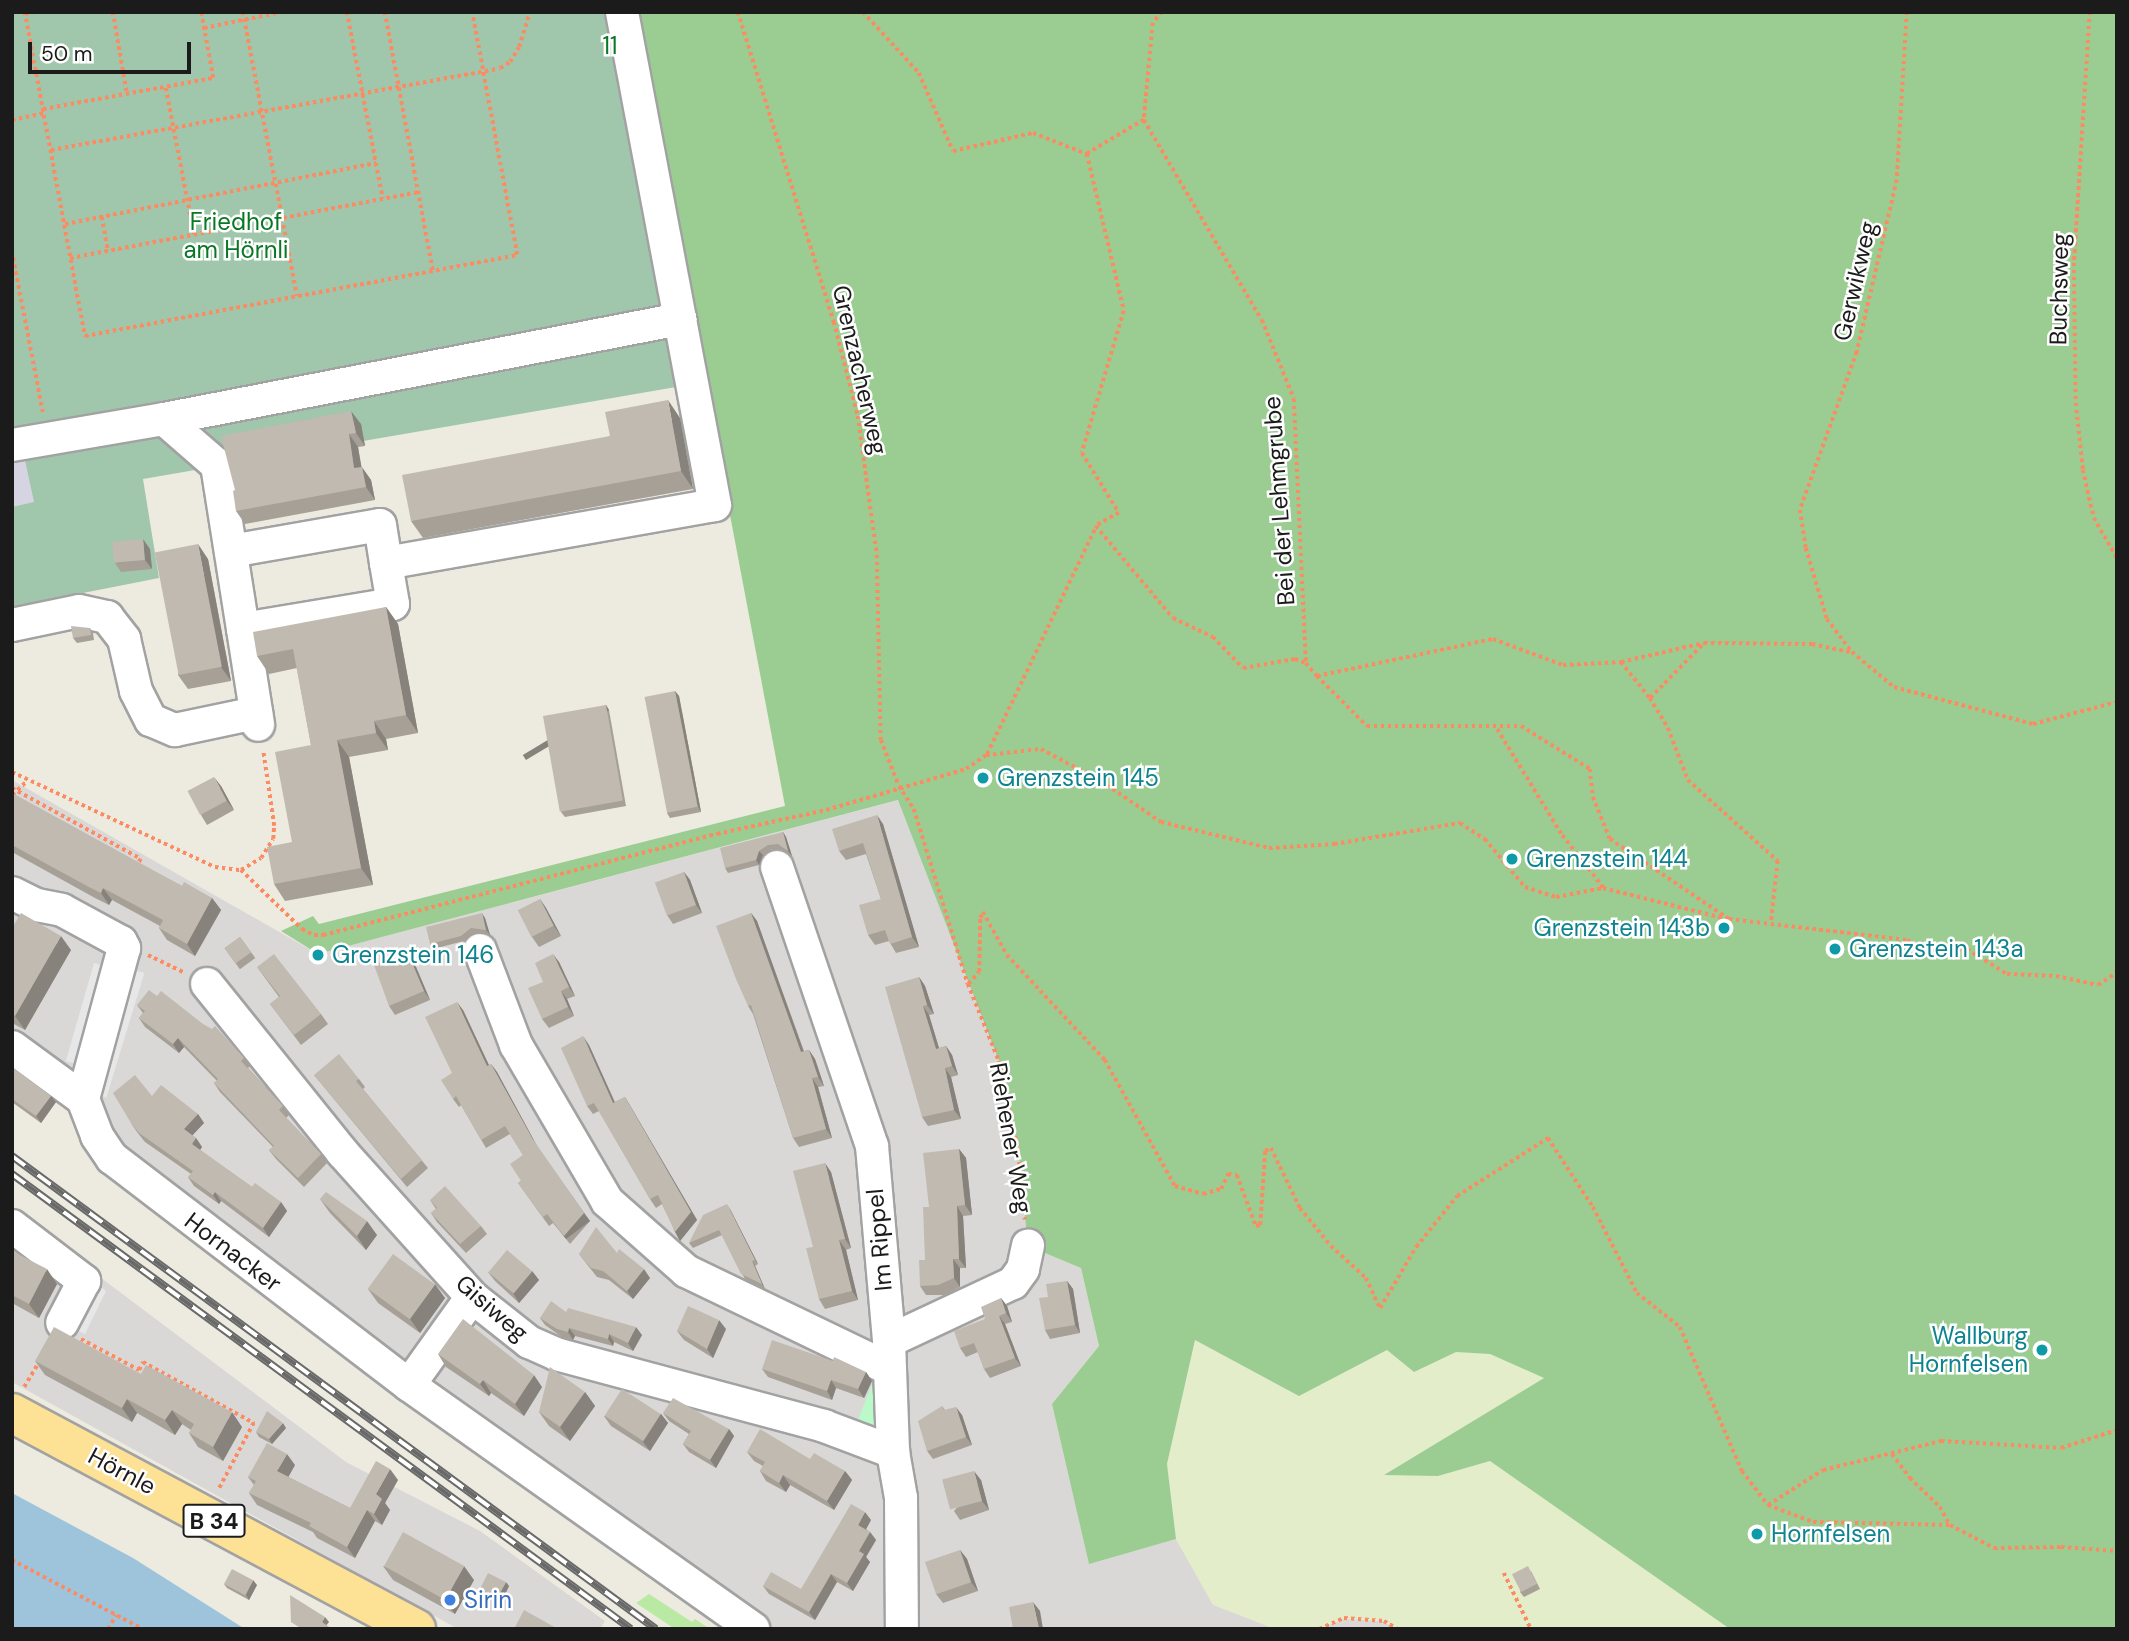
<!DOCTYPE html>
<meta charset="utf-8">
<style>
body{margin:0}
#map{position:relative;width:2129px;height:1641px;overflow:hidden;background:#edeae0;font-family:"DM Sans",sans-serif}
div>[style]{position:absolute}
.residential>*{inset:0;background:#d9d8d7}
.farmland>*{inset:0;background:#e4edca}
.grass>*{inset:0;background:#bae9a3}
.forest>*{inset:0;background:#9bcd93}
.cemetery>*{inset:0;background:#a0c6ac}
.park>*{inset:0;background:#bafac9}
.parking>*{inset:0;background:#e7e7e7;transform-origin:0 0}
.plaza>*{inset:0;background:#d6d4e2}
.water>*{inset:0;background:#9ec4dc}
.path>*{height:3.5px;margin-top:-1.75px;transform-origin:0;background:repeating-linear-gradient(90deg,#fc8b62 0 3.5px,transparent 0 7px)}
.roads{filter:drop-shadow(2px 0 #a2a2a2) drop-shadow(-2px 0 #a2a2a2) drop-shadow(0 2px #a2a2a2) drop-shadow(0 -2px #a2a2a2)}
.minor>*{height:32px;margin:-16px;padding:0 16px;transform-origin:16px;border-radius:16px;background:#fff}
.major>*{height:38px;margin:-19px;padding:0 19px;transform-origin:19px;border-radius:19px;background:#fde194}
.rail>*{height:8px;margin-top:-4px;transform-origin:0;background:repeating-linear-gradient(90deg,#fff 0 16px,#696969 0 32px);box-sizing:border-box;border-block:2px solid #696969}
.wall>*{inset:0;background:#a6a097;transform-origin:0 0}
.shaded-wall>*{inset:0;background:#87827b;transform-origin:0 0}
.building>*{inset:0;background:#c1bab0;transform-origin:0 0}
.dots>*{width:19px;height:19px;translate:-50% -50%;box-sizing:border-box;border:4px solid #fff;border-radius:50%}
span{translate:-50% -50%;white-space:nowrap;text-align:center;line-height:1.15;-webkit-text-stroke:5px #fff;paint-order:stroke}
.shield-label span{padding:2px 5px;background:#fff;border:2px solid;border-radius:5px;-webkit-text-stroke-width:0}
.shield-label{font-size:23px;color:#1b1b1b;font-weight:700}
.park-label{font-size:24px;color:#097825}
.street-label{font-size:24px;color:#1b1b1b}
.culture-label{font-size:24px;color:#0d838f}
.left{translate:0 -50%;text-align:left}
.right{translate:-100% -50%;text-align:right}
.shop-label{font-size:24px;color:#366cbe}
.frame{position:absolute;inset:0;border:14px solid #1b1b1b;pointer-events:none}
.scale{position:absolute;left:28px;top:42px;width:163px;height:32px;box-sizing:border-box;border:4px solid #1b1b1b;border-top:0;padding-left:9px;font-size:21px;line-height:24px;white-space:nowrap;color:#1b1b1b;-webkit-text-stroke:5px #fff;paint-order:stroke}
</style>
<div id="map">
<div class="residential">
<div style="clip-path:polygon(12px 780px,318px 954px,899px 800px,999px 1061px,1018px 1148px,1028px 1246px,1081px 1268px,1099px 1346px,1052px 1404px,1089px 1563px,1176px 1539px,1213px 1604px,1275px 1629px,772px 1629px,395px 1363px,117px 1150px,106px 1131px,106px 1110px,74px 1077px,41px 1123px,12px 1102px)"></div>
<div style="clip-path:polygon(12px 1211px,346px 1462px,480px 1531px,605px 1621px,600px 1629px,458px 1629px,12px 1382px)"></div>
<div style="clip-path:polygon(1344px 1618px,1384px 1621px,1398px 1629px,1319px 1629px)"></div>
</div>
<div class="farmland">
<div style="clip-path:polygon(1195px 1340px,1299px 1396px,1387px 1350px,1414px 1372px,1456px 1352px,1490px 1354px,1545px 1378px,1385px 1474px,1438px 1476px,1490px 1461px,1730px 1629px,1398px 1629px,1383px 1621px,1344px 1619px,1319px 1629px,1275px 1629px,1213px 1605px,1176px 1539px,1167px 1464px)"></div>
</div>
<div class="grass">
<div style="clip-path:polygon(649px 1594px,692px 1622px,695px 1619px,710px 1629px,675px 1629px,636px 1603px)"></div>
</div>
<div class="forest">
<div style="clip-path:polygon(635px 12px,2117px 12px,2117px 1629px,1730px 1629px,1490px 1461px,1438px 1476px,1384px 1475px,1544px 1378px,1490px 1354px,1456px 1352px,1414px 1372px,1387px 1350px,1299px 1396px,1195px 1340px,1167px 1464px,1176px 1539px,1089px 1564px,1052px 1404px,1099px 1346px,1081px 1268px,1028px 1246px,1018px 1148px,999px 1061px,898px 800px,318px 954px,281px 931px,313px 916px,319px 924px,785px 806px)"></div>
</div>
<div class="cemetery">
<div style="clip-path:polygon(12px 12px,635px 12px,705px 382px,143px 479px,159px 578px,12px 607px)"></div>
</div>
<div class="park">
<div style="clip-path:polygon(876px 1375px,881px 1427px,873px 1431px,855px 1427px)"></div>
</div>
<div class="parking">
<div style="left:94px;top:963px;width:15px;height:102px;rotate:16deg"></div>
<div style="left:131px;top:969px;width:14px;height:130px;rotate:17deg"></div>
<div style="clip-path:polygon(77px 1266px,106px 1291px,85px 1334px,52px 1318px)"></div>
</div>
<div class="plaza">
<div style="clip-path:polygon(23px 451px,34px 502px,12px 507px,12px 453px)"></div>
</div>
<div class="water">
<div style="clip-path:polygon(12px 1493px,133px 1558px,245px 1629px,12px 1629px)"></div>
</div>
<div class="path">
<div style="left:25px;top:12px;width:330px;rotate:79.5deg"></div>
<div style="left:85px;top:336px;width:440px;rotate:-10.6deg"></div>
<div style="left:517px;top:255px;width:247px;rotate:-100.5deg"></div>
<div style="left:113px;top:12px;width:82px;rotate:80.2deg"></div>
<div style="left:243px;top:12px;width:289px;rotate:79.2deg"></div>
<div style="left:347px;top:12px;width:190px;rotate:79.1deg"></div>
<div style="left:385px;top:12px;width:263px;rotate:79.5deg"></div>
<div style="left:738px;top:12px;width:325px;rotate:72.8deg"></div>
<div style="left:834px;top:322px;width:97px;rotate:75.7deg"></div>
<div style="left:858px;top:416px;width:140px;rotate:82.2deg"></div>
<div style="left:877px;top:555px;width:185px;rotate:88.8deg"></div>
<div style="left:881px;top:740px;width:49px;rotate:68.6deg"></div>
<div style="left:899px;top:786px;width:27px;rotate:57deg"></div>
<div style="left:914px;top:809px;width:183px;rotate:72.9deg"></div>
<div style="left:968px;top:984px;width:83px;rotate:68.1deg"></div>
<div style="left:999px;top:1061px;width:89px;rotate:77.7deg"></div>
<div style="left:1018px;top:1148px;width:72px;rotate:84.4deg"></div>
<div style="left:863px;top:12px;width:83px;rotate:47.4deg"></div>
<div style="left:919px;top:73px;width:85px;rotate:66.4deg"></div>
<div style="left:953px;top:151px;width:82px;rotate:-12.7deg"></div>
<div style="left:1033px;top:133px;width:58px;rotate:21.3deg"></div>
<div style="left:1162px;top:12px;width:14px;rotate:129deg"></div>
<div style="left:1153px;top:23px;width:97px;rotate:95.3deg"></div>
<div style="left:1144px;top:120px;width:232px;rotate:59.5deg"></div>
<div style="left:1262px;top:320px;width:85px;rotate:67.9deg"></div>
<div style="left:1294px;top:399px;width:264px;rotate:87.4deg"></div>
<div style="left:1306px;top:663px;width:17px;rotate:50deg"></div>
<div style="left:1317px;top:676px;width:71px;rotate:45deg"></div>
<div style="left:1367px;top:726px;width:154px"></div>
<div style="left:1521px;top:726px;width:81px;rotate:31.9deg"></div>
<div style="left:1590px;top:769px;width:28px;rotate:84deg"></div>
<div style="left:1593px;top:797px;width:45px;rotate:68deg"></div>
<div style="left:1610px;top:839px;width:143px;rotate:33.9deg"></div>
<div style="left:1729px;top:919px;width:179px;rotate:6.7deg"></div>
<div style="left:1907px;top:940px;width:25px;rotate:23deg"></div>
<div style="left:1930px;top:950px;width:37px;rotate:-2deg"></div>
<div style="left:1967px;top:949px;width:47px;rotate:32deg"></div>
<div style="left:2007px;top:974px;width:49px;rotate:2.3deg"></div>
<div style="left:2056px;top:976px;width:43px;rotate:12.1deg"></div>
<div style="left:2098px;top:985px;width:23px;rotate:-34deg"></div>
<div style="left:1907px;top:12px;width:168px;rotate:93.4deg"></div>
<div style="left:1897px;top:180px;width:177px;rotate:103.1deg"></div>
<div style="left:1857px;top:352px;width:168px;rotate:109.8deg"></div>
<div style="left:1800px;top:510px;width:38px;rotate:81deg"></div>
<div style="left:1806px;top:548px;width:74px;rotate:73.5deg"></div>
<div style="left:1827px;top:619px;width:41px;rotate:52.9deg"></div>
<div style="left:1852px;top:652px;width:55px;rotate:39.8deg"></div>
<div style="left:1894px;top:687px;width:144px;rotate:14.9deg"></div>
<div style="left:2033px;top:724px;width:87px;rotate:-14.7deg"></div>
<div style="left:2090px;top:12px;width:252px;rotate:93.6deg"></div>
<div style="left:2074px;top:263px;width:140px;rotate:89.2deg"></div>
<div style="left:2076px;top:403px;width:67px;rotate:84deg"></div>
<div style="left:2083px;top:470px;width:49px;rotate:77.1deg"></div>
<div style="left:2094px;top:518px;width:46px;rotate:60.1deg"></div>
<div style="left:25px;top:14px;width:9px;rotate:-13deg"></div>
<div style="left:204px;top:28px;width:80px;rotate:-11.6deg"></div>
<div style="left:166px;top:88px;width:149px;rotate:79.1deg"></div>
<div style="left:43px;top:109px;width:173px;rotate:-10.3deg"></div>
<div style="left:213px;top:78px;width:67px;rotate:-100.3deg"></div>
<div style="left:12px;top:120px;width:33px;rotate:-12deg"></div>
<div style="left:1144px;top:120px;width:66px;rotate:149.2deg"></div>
<div style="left:1087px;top:154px;width:161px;rotate:76.7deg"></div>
<div style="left:1124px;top:311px;width:148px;rotate:106.5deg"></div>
<div style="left:1082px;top:453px;width:70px;rotate:58.3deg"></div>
<div style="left:1119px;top:513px;width:26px;rotate:151deg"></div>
<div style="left:1096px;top:526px;width:120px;rotate:50.1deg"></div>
<div style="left:1173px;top:618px;width:44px;rotate:25.4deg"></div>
<div style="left:1213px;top:637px;width:43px;rotate:45.9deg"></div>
<div style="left:1243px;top:668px;width:53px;rotate:-9.8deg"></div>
<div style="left:1295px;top:659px;width:12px;rotate:20deg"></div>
<div style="left:51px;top:150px;width:456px;rotate:-10.3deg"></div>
<div style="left:500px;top:68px;width:12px;rotate:-31deg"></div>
<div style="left:510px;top:62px;width:17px;rotate:-59deg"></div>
<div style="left:519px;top:47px;width:37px;rotate:-73deg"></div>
<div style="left:102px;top:217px;width:35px;rotate:80deg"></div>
<div style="left:65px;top:224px;width:317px;rotate:-11.1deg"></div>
<div style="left:12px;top:251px;width:164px;rotate:79.1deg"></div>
<div style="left:70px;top:258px;width:354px;rotate:-10.7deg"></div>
<div style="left:1621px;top:662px;width:46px;rotate:51.1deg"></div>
<div style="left:1650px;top:698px;width:74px;rotate:-45.5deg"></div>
<div style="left:1317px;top:676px;width:180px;rotate:-11.9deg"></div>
<div style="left:1493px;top:639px;width:75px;rotate:20.4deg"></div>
<div style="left:1563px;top:665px;width:58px;rotate:-3deg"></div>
<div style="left:1621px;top:662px;width:85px;rotate:-12.9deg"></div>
<div style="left:1704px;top:643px;width:108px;rotate:0.5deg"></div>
<div style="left:1812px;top:644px;width:39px;rotate:12deg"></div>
<div style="left:1650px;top:698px;width:35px;rotate:59deg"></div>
<div style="left:1668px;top:728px;width:56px;rotate:69deg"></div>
<div style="left:1688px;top:780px;width:121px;rotate:42deg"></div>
<div style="left:1778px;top:861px;width:63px;rotate:96.3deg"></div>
<div style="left:987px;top:754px;width:253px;rotate:-64.4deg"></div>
<div style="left:12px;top:772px;width:224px;rotate:25.1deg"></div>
<div style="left:215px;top:867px;width:26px;rotate:7deg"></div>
<div style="left:241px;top:870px;width:23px;rotate:-31deg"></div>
<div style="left:261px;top:858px;width:22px;rotate:-58deg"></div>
<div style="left:273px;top:839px;width:13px;rotate:-86deg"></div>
<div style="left:274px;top:826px;width:76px;rotate:-98.3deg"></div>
<div style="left:12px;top:788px;width:147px;rotate:28.8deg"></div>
<div style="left:141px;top:859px;width:8px;rotate:120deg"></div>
<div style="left:12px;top:795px;width:19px;rotate:-43deg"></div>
<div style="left:241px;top:870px;width:85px;rotate:44deg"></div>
<div style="left:302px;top:929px;width:13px;rotate:27deg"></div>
<div style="left:314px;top:935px;width:9px"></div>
<div style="left:323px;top:935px;width:407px;rotate:-14.4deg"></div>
<div style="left:717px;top:834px;width:112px;rotate:-12.4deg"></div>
<div style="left:826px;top:810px;width:146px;rotate:-16.3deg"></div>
<div style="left:966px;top:769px;width:24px;rotate:-35deg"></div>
<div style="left:986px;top:755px;width:55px;rotate:-6.2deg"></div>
<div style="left:1041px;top:749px;width:68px;rotate:28.1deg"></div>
<div style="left:1101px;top:781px;width:73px;rotate:34.3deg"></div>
<div style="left:1161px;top:822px;width:111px;rotate:13.5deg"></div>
<div style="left:1269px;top:848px;width:65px;rotate:-3.5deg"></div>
<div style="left:1334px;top:844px;width:128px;rotate:-9.5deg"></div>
<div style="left:1460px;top:823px;width:30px;rotate:33deg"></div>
<div style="left:1485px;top:839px;width:62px;rotate:50.2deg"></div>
<div style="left:1525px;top:887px;width:33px;rotate:18deg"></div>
<div style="left:1556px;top:897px;width:48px;rotate:-10.8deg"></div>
<div style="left:1603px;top:888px;width:68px;rotate:-127.9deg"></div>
<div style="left:1561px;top:834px;width:124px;rotate:-121.5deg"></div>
<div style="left:1603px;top:888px;width:128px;rotate:14deg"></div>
<div style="left:148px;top:955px;width:41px;rotate:25.9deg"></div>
<div style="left:968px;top:984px;width:16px;rotate:-47deg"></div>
<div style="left:979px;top:972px;width:54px;rotate:-88.9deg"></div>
<div style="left:980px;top:918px;width:7px;rotate:-63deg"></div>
<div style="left:983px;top:912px;width:49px;rotate:60.8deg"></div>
<div style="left:1007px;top:955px;width:144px;rotate:47deg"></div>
<div style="left:1105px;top:1060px;width:144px;rotate:60.9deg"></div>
<div style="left:1175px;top:1186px;width:29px;rotate:16deg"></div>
<div style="left:1203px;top:1194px;width:19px;rotate:-16deg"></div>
<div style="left:1221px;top:1189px;width:17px;rotate:-65deg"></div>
<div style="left:1228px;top:1174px;width:9px;rotate:6deg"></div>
<div style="left:1237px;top:1175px;width:54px;rotate:69.6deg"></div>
<div style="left:1256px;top:1226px;width:4px;rotate:-14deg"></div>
<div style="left:1260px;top:1225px;width:74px;rotate:-86.1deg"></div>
<div style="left:1265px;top:1151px;width:7px;rotate:-27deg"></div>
<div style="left:1271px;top:1148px;width:67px;rotate:64.2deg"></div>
<div style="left:1300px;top:1208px;width:49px;rotate:50.8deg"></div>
<div style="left:1331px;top:1246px;width:47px;rotate:42.4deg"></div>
<div style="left:1366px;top:1278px;width:33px;rotate:65deg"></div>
<div style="left:1380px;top:1308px;width:71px;rotate:-59.5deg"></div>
<div style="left:1416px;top:1247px;width:65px;rotate:-51.2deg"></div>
<div style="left:1457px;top:1196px;width:108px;rotate:-32.5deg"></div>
<div style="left:1548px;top:1138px;width:82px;rotate:56.9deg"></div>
<div style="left:1593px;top:1207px;width:97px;rotate:62.9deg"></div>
<div style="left:1637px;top:1293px;width:55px;rotate:38.3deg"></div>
<div style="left:1680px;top:1327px;width:157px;rotate:66.7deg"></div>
<div style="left:1742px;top:1471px;width:43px;rotate:52.6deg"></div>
<div style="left:1768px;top:1505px;width:48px;rotate:20.7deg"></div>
<div style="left:1813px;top:1522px;width:137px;rotate:1.3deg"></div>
<div style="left:1950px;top:1525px;width:50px;rotate:27.6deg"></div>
<div style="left:1994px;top:1548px;width:67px;rotate:-0.9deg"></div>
<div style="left:2061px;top:1547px;width:56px;rotate:4.1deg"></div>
<div style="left:81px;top:1339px;width:66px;rotate:28.1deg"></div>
<div style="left:139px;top:1370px;width:9px;rotate:-63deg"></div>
<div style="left:143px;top:1362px;width:127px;rotate:28.8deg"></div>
<div style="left:254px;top:1423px;width:75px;rotate:117.9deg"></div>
<div style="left:24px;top:1387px;width:31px;rotate:-59deg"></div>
<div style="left:1892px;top:1454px;width:30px;rotate:53deg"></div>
<div style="left:1910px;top:1478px;width:42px;rotate:44deg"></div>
<div style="left:1940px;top:1507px;width:21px;rotate:61deg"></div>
<div style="left:1768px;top:1505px;width:65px;rotate:-32.5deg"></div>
<div style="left:1823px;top:1470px;width:122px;rotate:-13.8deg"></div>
<div style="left:1941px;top:1441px;width:120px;rotate:3.3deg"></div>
<div style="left:2061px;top:1448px;width:59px;rotate:-17.8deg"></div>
<div style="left:12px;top:1560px;width:148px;rotate:27.8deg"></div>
<div style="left:1504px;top:1573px;width:62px;rotate:64.3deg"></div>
<div style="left:108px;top:1629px;width:16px;rotate:-60deg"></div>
<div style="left:1319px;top:1629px;width:27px;rotate:-24deg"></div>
<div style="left:1344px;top:1618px;width:40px;rotate:4.3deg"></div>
<div style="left:1384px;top:1621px;width:16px;rotate:30deg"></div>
</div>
<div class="roads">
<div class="minor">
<div style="left:164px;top:419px;width:70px;rotate:41deg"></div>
<div style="left:217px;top:465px;width:263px;rotate:81deg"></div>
<div style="left:12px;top:445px;width:154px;rotate:-9.7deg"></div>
<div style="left:164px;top:419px;width:526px;rotate:-10.97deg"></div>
<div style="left:680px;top:319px;width:312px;rotate:-100.7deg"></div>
<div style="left:231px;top:551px;width:151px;rotate:-9.9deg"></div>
<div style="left:380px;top:525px;width:38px;rotate:81deg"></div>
<div style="left:386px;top:563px;width:334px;rotate:-10deg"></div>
<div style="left:715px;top:505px;width:189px;rotate:-100.7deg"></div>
<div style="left:12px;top:625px;width:68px;rotate:-11.8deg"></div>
<div style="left:79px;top:611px;width:29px;rotate:12deg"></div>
<div style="left:107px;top:617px;width:28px;rotate:52deg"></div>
<div style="left:124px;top:639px;width:53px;rotate:77deg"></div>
<div style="left:136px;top:691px;width:33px;rotate:63deg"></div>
<div style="left:151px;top:720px;width:26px;rotate:23deg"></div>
<div style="left:175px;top:730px;width:83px;rotate:-11.9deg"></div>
<div style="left:243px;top:629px;width:152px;rotate:-9.5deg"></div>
<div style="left:393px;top:604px;width:42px;rotate:-99.7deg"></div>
<div style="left:777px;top:867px;width:295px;rotate:71.2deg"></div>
<div style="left:872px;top:1146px;width:196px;rotate:85deg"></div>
<div style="left:889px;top:1341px;width:111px;rotate:87.9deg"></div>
<div style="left:893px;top:1452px;width:47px;rotate:80.1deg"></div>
<div style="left:901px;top:1498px;width:131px;rotate:89.6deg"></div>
<div style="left:12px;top:893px;width:28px;rotate:26deg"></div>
<div style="left:37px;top:905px;width:25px;rotate:11deg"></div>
<div style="left:62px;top:910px;width:67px;rotate:28.5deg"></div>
<div style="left:121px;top:942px;width:7px;rotate:63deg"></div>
<div style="left:124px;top:948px;width:156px;rotate:105.2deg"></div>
<div style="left:83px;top:1099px;width:40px;rotate:69deg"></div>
<div style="left:97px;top:1136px;width:27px;rotate:56deg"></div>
<div style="left:112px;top:1158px;width:374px;rotate:37.4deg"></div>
<div style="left:409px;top:1385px;width:422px;rotate:35.3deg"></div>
<div style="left:480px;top:950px;width:102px;rotate:69.2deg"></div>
<div style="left:516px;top:1045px;width:181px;rotate:59.7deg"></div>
<div style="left:607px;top:1201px;width:106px;rotate:41.5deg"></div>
<div style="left:686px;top:1271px;width:226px;rotate:25.7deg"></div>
<div style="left:207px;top:984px;width:216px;rotate:51.2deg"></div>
<div style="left:342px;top:1152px;width:195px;rotate:48.1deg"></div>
<div style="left:472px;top:1297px;width:73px;rotate:38.3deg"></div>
<div style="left:529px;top:1342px;width:30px;rotate:24deg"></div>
<div style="left:556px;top:1354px;width:278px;rotate:15deg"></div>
<div style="left:824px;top:1426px;width:74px;rotate:20.6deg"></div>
<div style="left:12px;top:1047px;width:88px;rotate:36.2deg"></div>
<div style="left:12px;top:1226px;width:91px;rotate:37.4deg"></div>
<div style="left:84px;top:1281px;width:47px;rotate:117.6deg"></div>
<div style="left:889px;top:1341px;width:137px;rotate:-25.1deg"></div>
<div style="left:1013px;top:1283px;width:17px;rotate:-54deg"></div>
<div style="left:1023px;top:1269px;width:24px;rotate:-78deg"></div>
<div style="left:409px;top:1385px;width:108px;rotate:-54.4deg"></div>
</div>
<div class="major">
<div style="left:12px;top:1413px;width:458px;rotate:28.1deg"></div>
</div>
</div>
<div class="rail">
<div style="left:12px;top:1156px;width:799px;rotate:36.3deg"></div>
<div style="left:12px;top:1174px;width:768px;rotate:36.32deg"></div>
</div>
<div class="wall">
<div style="clip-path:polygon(680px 418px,693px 489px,423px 538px,411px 521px,610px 436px)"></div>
<div style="clip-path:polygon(361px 424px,365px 446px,358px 447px,361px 467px,371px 480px,375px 500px,245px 524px,236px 511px,235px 490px)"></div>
<div style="clip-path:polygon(150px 549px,152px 569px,121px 572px,115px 563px)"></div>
<div style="clip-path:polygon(208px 559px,231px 681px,188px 689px,178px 675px)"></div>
<div style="clip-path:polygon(386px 607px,398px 624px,418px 733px,386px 739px,388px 750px,349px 757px,373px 885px,285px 901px,274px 884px,292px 842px,311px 745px,297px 668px,269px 674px,257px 656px)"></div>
<div style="clip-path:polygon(90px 628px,93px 633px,94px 640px,77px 643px,73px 638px)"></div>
<div style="clip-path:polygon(675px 691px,679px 696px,701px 812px,670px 818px,667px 813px)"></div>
<div style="clip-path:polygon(606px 705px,609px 710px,626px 806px,565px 817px,561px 812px)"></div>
<div style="clip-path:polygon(221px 786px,234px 810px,207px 825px,201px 815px)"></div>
<div style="clip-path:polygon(12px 797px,182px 886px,212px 898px,221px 910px,195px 956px,167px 940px,159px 928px,160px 926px,112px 900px,109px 905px,95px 898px,12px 852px)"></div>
<div style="clip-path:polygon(883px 824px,919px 947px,896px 953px,889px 941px,875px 945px,868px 935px,881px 899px,866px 854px,846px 860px,839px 851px)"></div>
<div style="clip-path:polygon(783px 832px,786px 837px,792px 856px,781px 849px,772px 849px,763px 855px,759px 865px,728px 873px,725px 868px)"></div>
<div style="clip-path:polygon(684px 872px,690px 880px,702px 913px,673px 924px,667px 915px)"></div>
<div style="clip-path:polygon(540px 899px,546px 908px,561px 936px,539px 947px,532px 937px)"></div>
<div style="clip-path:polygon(751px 913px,757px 921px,804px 1051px,809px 1050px,815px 1059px,824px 1086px,818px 1087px,832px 1138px,799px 1147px,793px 1138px,753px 1014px,748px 1006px)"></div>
<div style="clip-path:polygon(485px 918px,490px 935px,474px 933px,464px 941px,433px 949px,430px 944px)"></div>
<div style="clip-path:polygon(12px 928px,71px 950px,25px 1030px,12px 1023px)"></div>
<div style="left:240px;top:937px;width:26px;height:19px;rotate:54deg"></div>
<div style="clip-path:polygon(394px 962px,416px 967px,430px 1000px,395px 1015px,389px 1006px)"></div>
<div style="clip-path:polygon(559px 962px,575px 996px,567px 999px,574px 1016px,549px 1028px,542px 1019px,543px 982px)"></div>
<div style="clip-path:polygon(257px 967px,321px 1014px,328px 1024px,301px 1045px,270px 1004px,279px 997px)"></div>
<div style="clip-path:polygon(919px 977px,925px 986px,934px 1014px,929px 1015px,939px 1048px,946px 1046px,952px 1055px,958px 1075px,951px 1077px,961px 1119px,928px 1126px,922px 1117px)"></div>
<div style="clip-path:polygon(137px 1005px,244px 1058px,250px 1066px,248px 1068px,283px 1106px,289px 1115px,286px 1118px,321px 1154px,327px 1163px,304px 1187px,276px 1159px,269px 1150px,273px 1147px,220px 1092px,214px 1083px,217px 1081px,184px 1047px,179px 1053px,145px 1027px,139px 1018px,143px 1013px)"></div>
<div style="clip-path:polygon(463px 1010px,489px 1065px,491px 1064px,497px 1072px,537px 1146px,590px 1221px,570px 1244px,553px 1223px,549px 1226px,518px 1183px,521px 1181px,523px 1155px,510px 1134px,486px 1148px,461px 1105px,459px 1107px,453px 1099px,452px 1073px)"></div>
<div style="clip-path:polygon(589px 1045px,615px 1102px,625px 1097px,697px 1220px,680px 1241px,662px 1204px,656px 1208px,650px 1199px,599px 1111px,593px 1114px,587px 1106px)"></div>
<div style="clip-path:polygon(12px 1067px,56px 1102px,41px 1123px,12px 1102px)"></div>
<div style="clip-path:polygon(314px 1075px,359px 1079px,365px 1087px,363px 1089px,428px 1168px,407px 1187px)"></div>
<div style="clip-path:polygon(152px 1096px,198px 1114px,204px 1123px,192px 1135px,196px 1138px,202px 1147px,200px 1150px,252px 1187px,281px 1202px,287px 1211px,269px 1237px,221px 1201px,219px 1204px,194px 1186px,188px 1177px,191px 1174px,145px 1142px,137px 1132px,131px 1123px)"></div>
<div style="clip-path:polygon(959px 1149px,966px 1158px,972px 1215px,963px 1216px,966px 1268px,960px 1268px,960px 1287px,945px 1295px,926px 1295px,920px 1286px,925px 1260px,929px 1207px)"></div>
<div style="clip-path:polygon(831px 1172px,851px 1248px,846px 1250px,858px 1300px,825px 1309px,819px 1299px,813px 1247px)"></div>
<div style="clip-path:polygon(320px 1199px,377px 1235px,366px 1250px,330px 1213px)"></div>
<div style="clip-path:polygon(430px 1200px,481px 1226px,487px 1234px,466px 1253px,437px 1222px,431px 1213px,436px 1209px)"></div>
<div style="clip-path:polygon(730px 1209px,758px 1264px,755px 1266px,765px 1289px,745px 1279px,722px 1235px,693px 1248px,689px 1243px)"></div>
<div style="clip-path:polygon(12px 1251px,57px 1284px,39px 1318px,12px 1303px)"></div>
<div style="clip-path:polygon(617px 1253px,650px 1278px,633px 1299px,609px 1280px,597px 1277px,579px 1254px)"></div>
<div style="clip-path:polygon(532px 1271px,539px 1280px,519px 1303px,495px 1281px,488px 1272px)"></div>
<div style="clip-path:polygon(1067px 1281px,1073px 1289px,1080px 1333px,1050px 1339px,1045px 1330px,1048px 1297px)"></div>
<div style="clip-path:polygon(368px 1289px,445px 1298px,420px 1333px,378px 1303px)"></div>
<div style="clip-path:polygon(1001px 1298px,1007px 1306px,1012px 1322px,1005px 1324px,1021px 1366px,990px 1378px,984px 1369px,978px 1352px,966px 1357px,960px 1348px,985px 1319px)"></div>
<div style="clip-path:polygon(566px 1312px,642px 1335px,633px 1351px,614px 1342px,613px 1346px,575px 1336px,573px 1340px,562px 1337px,545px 1325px,540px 1318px)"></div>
<div style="clip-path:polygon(726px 1329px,713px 1358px,684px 1340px,677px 1331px)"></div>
<div style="clip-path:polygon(438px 1354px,542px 1387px,524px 1416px,491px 1393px,489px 1396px,446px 1367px)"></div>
<div style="clip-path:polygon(35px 1361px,141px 1374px,242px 1427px,223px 1461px,198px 1447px,189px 1433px,191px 1430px,182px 1424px,175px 1435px,137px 1413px,132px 1422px,45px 1375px)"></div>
<div style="clip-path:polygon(762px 1369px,866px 1372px,872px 1381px,864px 1398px,836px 1388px,832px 1400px,768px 1377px)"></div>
<div style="clip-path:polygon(585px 1392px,595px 1406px,570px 1441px,549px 1426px,539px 1412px)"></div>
<div style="clip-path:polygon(942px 1406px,945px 1410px,962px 1415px,972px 1445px,933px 1459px,927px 1451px)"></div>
<div style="clip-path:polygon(663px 1413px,729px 1429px,734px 1436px,716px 1468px,689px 1452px,683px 1444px,689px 1434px,669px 1421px)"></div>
<div style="clip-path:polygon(661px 1414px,668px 1423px,650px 1451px,611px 1426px,604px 1416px)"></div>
<div style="clip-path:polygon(286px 1428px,272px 1444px,259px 1437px,256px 1432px)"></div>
<div style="clip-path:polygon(747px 1452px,810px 1459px,845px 1471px,852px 1480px,834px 1510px,790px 1485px,786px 1492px,766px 1481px,760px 1471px,763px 1466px,754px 1461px)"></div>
<div style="clip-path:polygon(295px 1465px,288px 1477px,350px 1508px,398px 1480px,385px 1503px,390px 1510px,382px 1525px,375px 1521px,355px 1558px,317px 1538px,313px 1532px,257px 1505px,249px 1493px,254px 1485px,248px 1477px)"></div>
<div style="clip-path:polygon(981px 1480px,989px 1510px,960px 1520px,954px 1511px)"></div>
<div style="clip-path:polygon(871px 1520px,866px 1529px,870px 1532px,876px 1540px,866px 1557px,870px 1562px,853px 1591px,837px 1582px,815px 1620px,769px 1594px,763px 1586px,801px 1589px)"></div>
<div style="clip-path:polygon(960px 1550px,967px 1559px,978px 1591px,943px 1603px,936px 1594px)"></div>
<div style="clip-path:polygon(383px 1566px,474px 1580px,455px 1614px,393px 1580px)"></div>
<div style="clip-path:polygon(1531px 1571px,1540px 1589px,1524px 1597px,1520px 1592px)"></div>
<div style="clip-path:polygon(224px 1584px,257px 1585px,249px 1600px,227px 1588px)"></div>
<div style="clip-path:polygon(509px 1586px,501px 1603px,483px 1594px,480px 1590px)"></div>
</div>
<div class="shaded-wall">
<div style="clip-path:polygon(668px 400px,680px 418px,693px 489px,681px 471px)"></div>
<div style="clip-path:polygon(351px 411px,361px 424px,365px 446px,356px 433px)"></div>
<div style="clip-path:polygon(349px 434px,358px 447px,364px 481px,354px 468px)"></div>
<div style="clip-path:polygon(362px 467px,371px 480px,375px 500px,366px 487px)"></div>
<div style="clip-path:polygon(143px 539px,150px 549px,152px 569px,145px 560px)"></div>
<div style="clip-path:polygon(198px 544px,208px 559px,231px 681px,221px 667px)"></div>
<div style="clip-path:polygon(386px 607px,398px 624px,418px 733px,406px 715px)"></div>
<div style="clip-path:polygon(675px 691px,679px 696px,701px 812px,698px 807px)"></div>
<div style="left:606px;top:705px;width:6px;height:97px;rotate:59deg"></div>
<div style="clip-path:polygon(374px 721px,386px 739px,388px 750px,376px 733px)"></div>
<div style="clip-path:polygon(337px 740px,349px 757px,373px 885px,361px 868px)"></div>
<div style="clip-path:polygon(214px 777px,221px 786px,234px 810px,227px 801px)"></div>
<div style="clip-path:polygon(877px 815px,883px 824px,919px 947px,912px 937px)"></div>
<div style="clip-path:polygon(783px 832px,786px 837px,792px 856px,788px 851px)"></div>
<div style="clip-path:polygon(759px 851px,763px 855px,759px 865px,756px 860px)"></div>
<div style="clip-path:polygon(684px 872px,690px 880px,702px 913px,696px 905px)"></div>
<div style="clip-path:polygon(103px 888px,112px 900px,109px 905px,101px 893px)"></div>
<div style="clip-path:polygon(212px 898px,221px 910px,195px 956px,187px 944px)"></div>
<div style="clip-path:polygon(540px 899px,546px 908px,561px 936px,554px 926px)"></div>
<div style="clip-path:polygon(482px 913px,485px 918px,490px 935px,486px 930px)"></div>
<div style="clip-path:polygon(751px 913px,757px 921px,807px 1061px,801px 1052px)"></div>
<div style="clip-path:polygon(61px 936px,71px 950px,25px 1030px,15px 1016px)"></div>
<div style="clip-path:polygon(553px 954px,559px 962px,575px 996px,569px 987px)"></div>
<div style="clip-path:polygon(410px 958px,416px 967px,430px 1000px,424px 991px)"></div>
<div style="clip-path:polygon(919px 977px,925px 986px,934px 1014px,927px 1005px)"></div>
<div style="clip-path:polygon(561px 991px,567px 999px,574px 1016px,568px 1007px)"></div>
<div style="clip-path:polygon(457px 1002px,463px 1010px,493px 1074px,487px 1066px)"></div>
<div style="clip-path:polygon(923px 1006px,929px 1015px,942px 1058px,936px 1049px)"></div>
<div style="clip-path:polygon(583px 1036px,589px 1045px,619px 1112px,613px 1103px)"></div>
<div style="clip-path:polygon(178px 1038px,184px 1047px,179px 1053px,173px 1044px)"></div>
<div style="clip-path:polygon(946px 1046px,952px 1055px,958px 1075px,952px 1066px)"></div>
<div style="clip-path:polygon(809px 1050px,815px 1059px,824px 1086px,818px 1077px)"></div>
<div style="clip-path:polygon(491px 1064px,497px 1072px,537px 1146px,532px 1138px)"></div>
<div style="clip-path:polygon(945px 1068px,951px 1077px,961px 1119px,954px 1110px)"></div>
<div style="clip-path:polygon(812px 1078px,818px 1087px,832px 1138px,826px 1129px)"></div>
<div style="clip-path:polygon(51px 1096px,56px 1102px,41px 1123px,36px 1116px)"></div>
<div style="clip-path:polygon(625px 1097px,697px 1220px,680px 1241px,675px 1232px)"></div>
<div style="clip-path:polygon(198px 1114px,204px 1123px,190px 1138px,184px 1129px)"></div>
<div style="clip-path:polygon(196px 1138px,202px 1147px,198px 1153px,192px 1144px)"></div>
<div style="clip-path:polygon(959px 1149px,966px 1158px,972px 1215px,965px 1205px)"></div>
<div style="clip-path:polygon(825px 1163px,831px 1172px,851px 1248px,845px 1239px)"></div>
<div style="clip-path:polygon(215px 1192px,221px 1201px,219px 1204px,213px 1195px)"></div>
<div style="clip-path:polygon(281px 1202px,287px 1211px,269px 1237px,263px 1228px)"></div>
<div style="clip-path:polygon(727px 1204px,730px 1209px,758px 1264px,755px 1260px)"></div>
<div style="clip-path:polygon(957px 1206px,963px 1216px,966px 1268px,959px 1259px)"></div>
<div style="left:584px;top:1213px;width:10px;height:30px;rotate:53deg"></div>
<div style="clip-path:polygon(367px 1221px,377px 1235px,366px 1250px,357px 1236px)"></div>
<div style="clip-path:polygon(839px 1240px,846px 1250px,858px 1300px,852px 1291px)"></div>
<div style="clip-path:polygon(953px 1259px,960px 1268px,960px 1287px,954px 1278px)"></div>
<div style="clip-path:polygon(752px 1261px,755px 1266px,765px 1289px,762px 1284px)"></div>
<div style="clip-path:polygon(47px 1269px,57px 1284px,39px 1318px,29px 1304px)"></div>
<div style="clip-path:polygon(644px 1269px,650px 1278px,633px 1299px,627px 1291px)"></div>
<div style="clip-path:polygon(532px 1271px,539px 1280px,519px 1303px,513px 1293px)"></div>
<div style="clip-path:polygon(1067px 1281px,1073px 1289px,1080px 1333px,1075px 1325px)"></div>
<div style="clip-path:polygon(435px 1284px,445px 1298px,420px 1333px,410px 1319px)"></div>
<div style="clip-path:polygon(1001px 1298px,1007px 1306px,1012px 1322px,1006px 1313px)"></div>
<div style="clip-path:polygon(999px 1316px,1005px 1324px,1021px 1366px,1015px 1358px)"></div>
<div style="clip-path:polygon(719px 1320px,726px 1329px,713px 1358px,707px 1349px)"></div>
<div style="clip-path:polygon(636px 1327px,642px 1335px,633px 1351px,628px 1343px)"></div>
<div style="clip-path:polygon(569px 1328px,575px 1336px,573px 1340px,568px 1332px)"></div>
<div style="clip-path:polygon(609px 1334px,614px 1342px,613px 1346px,608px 1339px)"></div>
<div style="clip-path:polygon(866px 1372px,872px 1381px,864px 1398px,858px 1389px)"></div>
<div style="clip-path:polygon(534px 1375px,542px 1387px,524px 1416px,515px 1404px)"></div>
<div style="clip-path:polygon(483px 1380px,491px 1393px,489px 1396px,480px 1384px)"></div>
<div style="clip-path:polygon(831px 1380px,836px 1388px,832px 1400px,827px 1391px)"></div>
<div style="clip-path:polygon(585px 1392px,595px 1406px,570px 1441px,560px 1427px)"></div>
<div style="clip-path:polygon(127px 1399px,137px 1413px,132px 1422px,122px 1408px)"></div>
<div style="clip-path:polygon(956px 1407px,962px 1415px,972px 1445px,966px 1437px)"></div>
<div style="clip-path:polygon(172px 1410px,182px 1424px,175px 1435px,165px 1420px)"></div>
<div style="clip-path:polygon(232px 1412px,242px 1427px,223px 1461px,213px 1447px)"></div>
<div style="clip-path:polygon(661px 1414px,668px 1423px,650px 1451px,643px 1442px)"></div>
<div style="clip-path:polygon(283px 1423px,286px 1428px,272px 1444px,269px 1439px)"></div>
<div style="clip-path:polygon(729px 1429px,734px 1436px,716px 1468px,710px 1460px)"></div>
<div style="clip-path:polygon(287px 1454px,295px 1465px,285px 1483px,277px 1471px)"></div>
<div style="clip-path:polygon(390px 1469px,398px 1480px,385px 1503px,390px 1510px,382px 1525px,374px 1514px,376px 1494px)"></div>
<div style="clip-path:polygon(845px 1471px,852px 1480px,834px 1510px,827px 1501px)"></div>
<div style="clip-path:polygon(974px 1471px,981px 1480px,989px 1510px,982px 1501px)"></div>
<div style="clip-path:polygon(783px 1475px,790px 1485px,786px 1492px,779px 1483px)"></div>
<div style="clip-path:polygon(367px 1510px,375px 1521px,355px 1558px,347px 1547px)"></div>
<div style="clip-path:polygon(865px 1512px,871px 1520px,864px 1533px,858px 1525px)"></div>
<div style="clip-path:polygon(870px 1532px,876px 1540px,866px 1557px,870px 1562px,853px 1591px,847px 1583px,859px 1551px)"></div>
<div style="clip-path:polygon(960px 1550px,967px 1559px,978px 1591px,971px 1582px)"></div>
<div style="clip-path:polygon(464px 1566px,474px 1580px,455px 1614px,445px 1600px)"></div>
<div style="clip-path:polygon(831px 1574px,837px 1582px,815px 1620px,809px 1612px)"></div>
<div style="clip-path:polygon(253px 1580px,257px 1585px,249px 1600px,246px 1595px)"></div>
<div style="clip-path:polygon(506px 1582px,509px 1586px,501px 1603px,497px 1598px)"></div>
<div style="clip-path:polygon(1033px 1602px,1040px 1611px,1043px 1629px,1039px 1629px)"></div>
<div style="clip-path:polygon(325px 1617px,329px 1622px,325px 1627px,322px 1622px)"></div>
</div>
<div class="building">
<div style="clip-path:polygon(668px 400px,681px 471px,411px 521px,402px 475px,610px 436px,605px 412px)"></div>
<div style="clip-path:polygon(351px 411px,356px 433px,349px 434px,354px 468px,362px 467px,366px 487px,236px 511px,233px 491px,235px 490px,221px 436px)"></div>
<div style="left:143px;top:539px;width:21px;height:31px;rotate:85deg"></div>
<div style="left:198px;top:544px;width:125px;height:44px;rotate:79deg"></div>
<div style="clip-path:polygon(386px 607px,406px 715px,374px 721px,376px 733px,337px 740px,361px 868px,274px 884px,267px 847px,292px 842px,275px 752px,311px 745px,293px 649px,257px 656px,253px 632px)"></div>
<div style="clip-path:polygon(71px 626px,90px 628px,91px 635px,73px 638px)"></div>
<div style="left:675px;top:691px;width:118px;height:31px;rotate:79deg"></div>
<div style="left:606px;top:705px;width:97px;height:64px;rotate:80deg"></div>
<div style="left:214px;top:777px;width:27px;height:30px;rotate:62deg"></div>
<div style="clip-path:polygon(14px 794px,182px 886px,184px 882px,212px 898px,187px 944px,159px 928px,163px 920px,103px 888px,101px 893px,87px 886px,12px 845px,12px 797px)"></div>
<div style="clip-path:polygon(877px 815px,912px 937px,890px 944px,885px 930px,868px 935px,859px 905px,881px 899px,863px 843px,839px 851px,832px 829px)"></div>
<div style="clip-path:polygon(783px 832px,788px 851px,778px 844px,768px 845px,759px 851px,756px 860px,725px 868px,720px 848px)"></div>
<div style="left:684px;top:872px;width:35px;height:31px;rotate:70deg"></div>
<div style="left:540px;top:899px;width:30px;height:25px;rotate:63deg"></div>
<div style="clip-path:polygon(21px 913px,61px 936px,15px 1016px,12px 1014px,12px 928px)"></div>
<div style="clip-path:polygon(482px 913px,486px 930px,471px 928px,461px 936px,430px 944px,426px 927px)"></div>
<div style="clip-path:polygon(751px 913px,801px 1052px,809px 1050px,818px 1077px,812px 1078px,826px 1129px,793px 1138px,751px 1005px,748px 1006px,736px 979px,716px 926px)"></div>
<div style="left:240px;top:937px;width:19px;height:19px;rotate:55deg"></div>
<div style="clip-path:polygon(274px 954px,321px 1014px,294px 1035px,270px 1004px,280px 996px,257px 967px)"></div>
<div style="clip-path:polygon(553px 954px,569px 987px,561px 991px,568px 1007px,542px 1019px,528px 988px,543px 982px,535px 963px)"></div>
<div style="clip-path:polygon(391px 957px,393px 962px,410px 958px,424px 991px,389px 1006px,374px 965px)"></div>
<div style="clip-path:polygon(919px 977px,927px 1005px,923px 1006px,936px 1049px,946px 1046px,952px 1066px,945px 1068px,954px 1110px,922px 1117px,885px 987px)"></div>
<div style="clip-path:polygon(149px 990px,157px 996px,161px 991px,203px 1024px,212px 1029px,215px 1026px,244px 1058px,241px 1061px,283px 1106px,279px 1110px,321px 1154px,298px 1178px,269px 1150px,274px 1146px,214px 1083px,218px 1079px,178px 1038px,173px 1044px,139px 1018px,145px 1011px,137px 1005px)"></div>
<div style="clip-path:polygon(457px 1002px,487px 1066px,491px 1064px,532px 1138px,584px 1213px,564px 1236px,547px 1214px,543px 1217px,518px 1183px,521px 1181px,510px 1164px,523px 1155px,505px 1126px,481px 1140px,456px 1096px,453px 1099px,441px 1080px,452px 1073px,425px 1017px)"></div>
<div style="clip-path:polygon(583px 1036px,613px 1103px,625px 1097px,691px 1212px,675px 1232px,658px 1195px,650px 1199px,594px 1103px,587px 1106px,561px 1048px)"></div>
<div style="clip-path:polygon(339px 1054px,359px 1079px,356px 1081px,422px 1160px,401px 1179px,314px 1075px)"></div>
<div style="clip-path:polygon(12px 1067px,51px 1096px,36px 1116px,12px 1099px)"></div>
<div style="clip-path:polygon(135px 1075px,152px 1096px,161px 1085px,198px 1114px,184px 1129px,196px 1138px,192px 1144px,252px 1187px,255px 1183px,281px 1202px,263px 1228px,215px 1192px,213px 1195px,188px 1177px,193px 1171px,139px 1133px,131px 1123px,113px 1093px)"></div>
<div style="clip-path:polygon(959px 1149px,965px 1205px,957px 1206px,959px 1259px,953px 1259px,954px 1278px,938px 1285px,920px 1286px,919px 1260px,925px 1260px,923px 1207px,929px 1207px,923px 1153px)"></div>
<div style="clip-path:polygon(825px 1163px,845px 1239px,839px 1240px,852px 1291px,819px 1299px,806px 1248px,813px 1247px,793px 1171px)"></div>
<div style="clip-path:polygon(445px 1186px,481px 1226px,460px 1244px,431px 1213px,437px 1208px,430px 1200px)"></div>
<div style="clip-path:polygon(326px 1192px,367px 1221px,357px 1236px,320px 1199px)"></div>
<div style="clip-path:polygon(727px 1204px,755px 1260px,752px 1261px,762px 1284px,741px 1274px,719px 1230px,689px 1243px,703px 1215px)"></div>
<div style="clip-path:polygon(596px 1227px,617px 1253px,619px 1249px,644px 1269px,627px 1291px,603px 1271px,591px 1268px,579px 1254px)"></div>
<div style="left:507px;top:1250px;width:33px;height:29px;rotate:40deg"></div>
<div style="clip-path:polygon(12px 1251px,47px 1269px,29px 1304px,12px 1295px)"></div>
<div style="left:393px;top:1254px;width:52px;height:43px;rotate:36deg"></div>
<div style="clip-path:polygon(1067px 1281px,1075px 1325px,1045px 1330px,1039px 1298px,1048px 1297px,1046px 1284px)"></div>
<div style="clip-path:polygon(1001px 1298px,1006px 1313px,999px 1316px,1015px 1358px,984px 1369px,974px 1343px,960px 1348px,954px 1331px,985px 1319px,981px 1307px)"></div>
<div style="clip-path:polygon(551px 1301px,566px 1312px,568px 1308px,636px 1327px,628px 1343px,609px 1334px,608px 1339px,569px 1328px,568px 1332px,557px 1329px,540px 1318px)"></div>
<div style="clip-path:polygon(688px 1306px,719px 1320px,707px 1349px,677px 1331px)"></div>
<div style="clip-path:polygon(463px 1319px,534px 1375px,515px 1404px,483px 1380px,480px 1384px,438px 1354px)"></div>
<div style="clip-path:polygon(54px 1327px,141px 1374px,146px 1365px,232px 1412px,213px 1447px,189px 1433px,194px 1424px,172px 1410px,165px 1420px,127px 1399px,122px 1408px,35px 1361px)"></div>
<div style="clip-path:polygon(772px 1340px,833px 1361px,834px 1357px,866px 1372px,858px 1389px,831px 1380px,827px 1391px,762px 1369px)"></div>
<div style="clip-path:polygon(550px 1367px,585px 1392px,560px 1427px,539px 1412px)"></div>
<div style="left:622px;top:1389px;width:46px;height:32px;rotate:33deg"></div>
<div style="clip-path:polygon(673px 1398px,729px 1429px,710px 1460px,683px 1444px,691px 1431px,663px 1413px)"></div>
<div style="clip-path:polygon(942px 1406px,944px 1410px,956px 1407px,966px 1437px,927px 1451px,918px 1421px)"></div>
<div style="clip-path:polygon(267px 1411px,283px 1423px,269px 1439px,256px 1432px)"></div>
<div style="clip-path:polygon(760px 1429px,810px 1459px,814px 1453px,845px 1471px,827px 1501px,783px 1475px,779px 1483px,760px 1471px,765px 1462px,747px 1452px)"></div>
<div style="clip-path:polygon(267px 1443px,287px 1454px,277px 1471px,350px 1508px,376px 1461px,390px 1469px,376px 1494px,382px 1499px,374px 1514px,367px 1510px,347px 1547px,309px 1526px,311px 1523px,249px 1493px,256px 1481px,248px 1477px)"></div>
<div style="left:974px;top:1471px;width:31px;height:33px;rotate:75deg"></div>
<div style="clip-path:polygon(851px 1504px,865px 1512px,858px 1525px,870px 1532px,859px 1551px,864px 1554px,847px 1583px,831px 1574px,809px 1612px,763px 1586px,771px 1572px,801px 1589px)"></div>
<div style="left:403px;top:1532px;width:70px;height:39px;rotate:29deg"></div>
<div style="left:960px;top:1550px;width:34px;height:37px;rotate:71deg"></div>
<div style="left:1528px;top:1566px;width:20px;height:18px;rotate:63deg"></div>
<div style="left:232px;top:1569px;width:24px;height:17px;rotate:28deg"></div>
<div style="left:488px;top:1573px;width:20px;height:19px;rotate:27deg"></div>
<div style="clip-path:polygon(290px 1595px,325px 1617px,322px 1622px,332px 1629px,302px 1629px,291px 1622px)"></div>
<div style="clip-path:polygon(1033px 1602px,1039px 1629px,1013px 1629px,1009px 1607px)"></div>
<div style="clip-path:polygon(524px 1610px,558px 1629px,514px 1629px)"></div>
</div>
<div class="dots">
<div style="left:983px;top:778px;background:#0f9aa8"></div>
<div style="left:1512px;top:859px;background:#0f9aa8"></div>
<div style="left:1724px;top:928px;background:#0f9aa8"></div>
<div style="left:1835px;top:949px;background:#0f9aa8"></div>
<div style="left:318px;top:955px;background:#0f9aa8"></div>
<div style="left:2042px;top:1350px;background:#0f9aa8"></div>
<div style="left:1757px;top:1534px;background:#0f9aa8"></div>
<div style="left:450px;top:1600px;background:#3f7fe0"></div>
</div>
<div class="shield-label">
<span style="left:214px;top:1521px">B 34</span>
</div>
<div class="park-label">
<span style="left:610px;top:46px">11</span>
<span style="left:236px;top:236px">Friedhof<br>am Hörnli</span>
</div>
<div class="street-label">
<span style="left:1855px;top:281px;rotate:-77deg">Gerwikweg</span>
<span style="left:2059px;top:289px;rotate:-89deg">Buchsweg</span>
<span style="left:860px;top:370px;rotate:77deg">Grenzacherweg</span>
<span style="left:1279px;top:501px;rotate:-94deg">Bei der Lehmgrube</span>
<span style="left:1011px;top:1138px;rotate:80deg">Riehener Weg</span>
<span style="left:879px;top:1240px;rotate:-95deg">Im Rippel</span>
<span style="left:233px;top:1252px;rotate:37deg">Hornacker</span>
<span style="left:492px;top:1308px;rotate:41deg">Gisiweg</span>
<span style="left:122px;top:1471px;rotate:28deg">Hörnle</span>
</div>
<div class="culture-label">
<span class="left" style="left:997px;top:778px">Grenzstein 145</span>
<span class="left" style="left:1526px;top:859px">Grenzstein 144</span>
<span class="right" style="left:1710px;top:928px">Grenzstein 143b</span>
<span class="left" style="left:1849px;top:949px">Grenzstein 143a</span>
<span class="left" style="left:332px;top:955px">Grenzstein 146</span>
<span class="right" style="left:2028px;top:1350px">Wallburg<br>Hornfelsen</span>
<span class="left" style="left:1771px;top:1534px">Hornfelsen</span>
</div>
<div class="shop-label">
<span class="left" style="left:464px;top:1600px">Sirin</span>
</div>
<div class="frame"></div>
<div class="scale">50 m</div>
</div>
